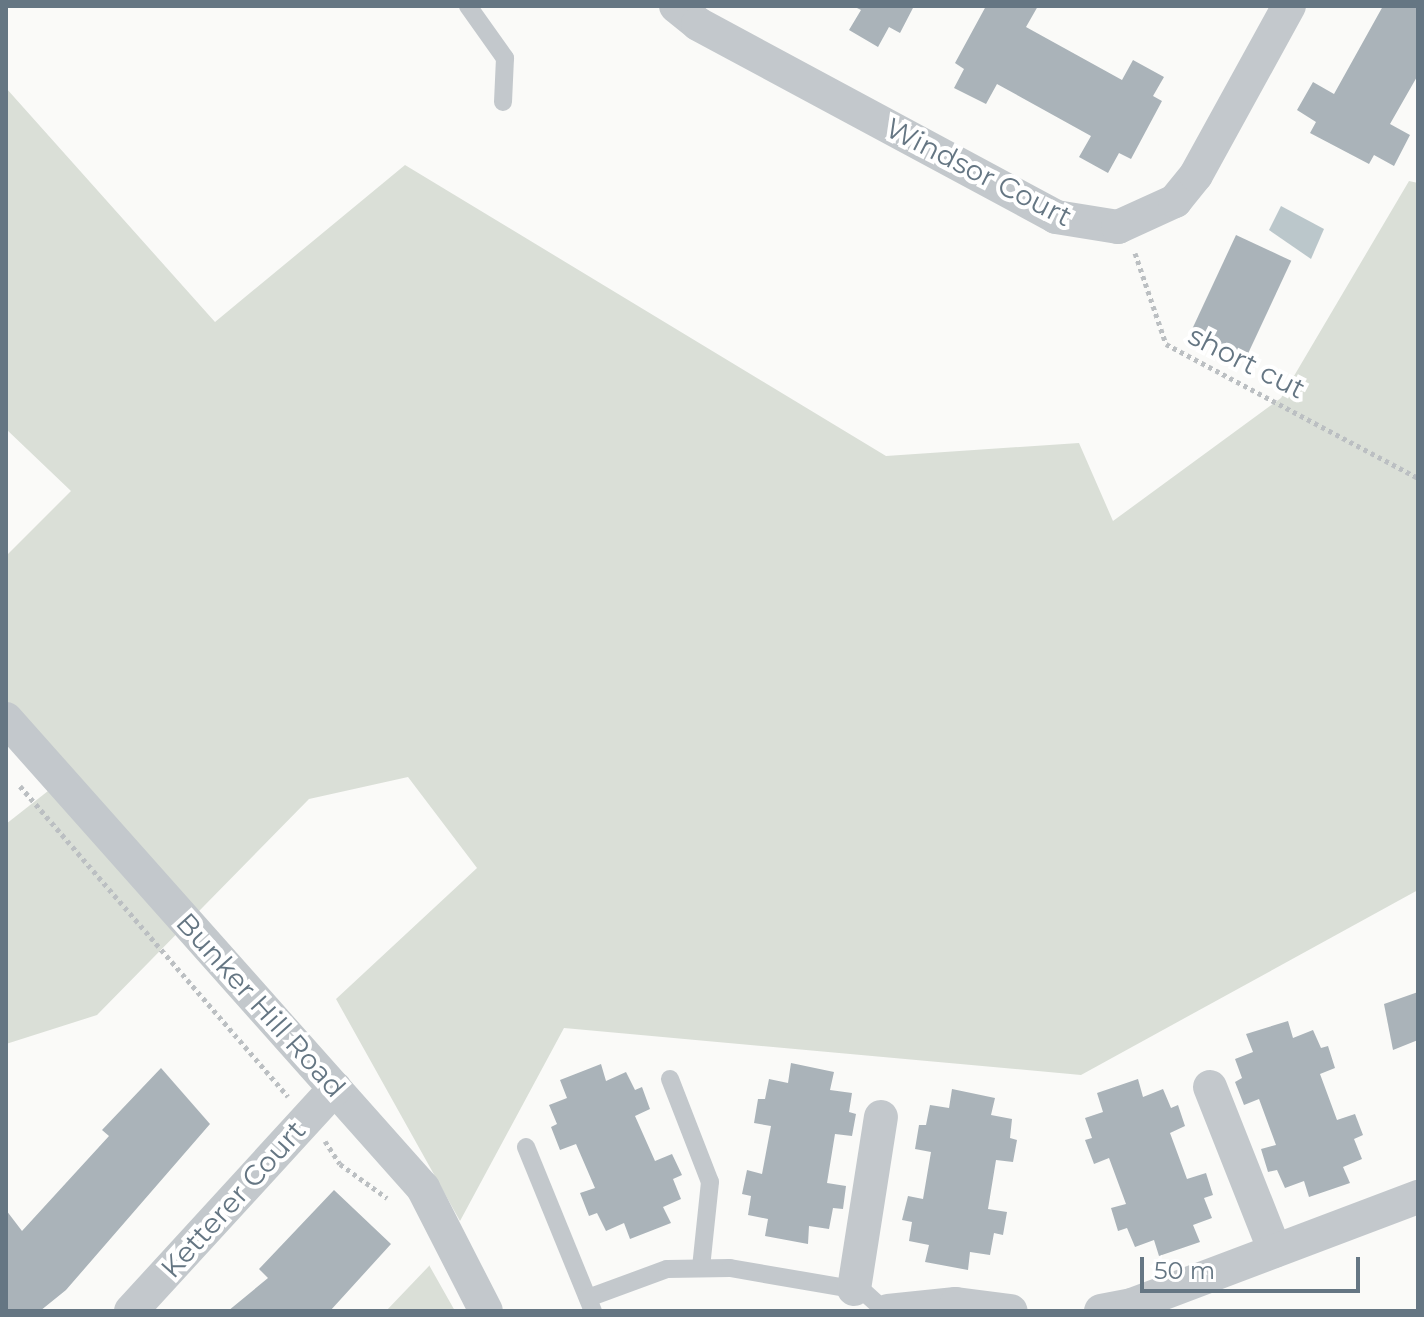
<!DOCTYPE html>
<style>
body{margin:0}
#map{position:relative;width:1424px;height:1317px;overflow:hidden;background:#fafaf8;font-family:Montserrat,sans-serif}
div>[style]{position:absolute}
.green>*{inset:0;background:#dadfd7}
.water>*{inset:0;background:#bbc7cb}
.building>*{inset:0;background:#aab3b9;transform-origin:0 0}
.path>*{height:5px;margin-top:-2.5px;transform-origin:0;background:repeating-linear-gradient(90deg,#bbbfc2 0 4px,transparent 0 8px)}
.lane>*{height:18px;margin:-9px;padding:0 9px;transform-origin:9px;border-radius:9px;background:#c3c8cc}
.street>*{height:34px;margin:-17px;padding:0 17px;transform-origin:17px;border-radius:17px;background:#c3c8cc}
span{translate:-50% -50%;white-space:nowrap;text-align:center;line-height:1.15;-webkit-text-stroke:8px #fff;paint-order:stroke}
.street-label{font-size:28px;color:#657683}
.frame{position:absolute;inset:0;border:8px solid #657683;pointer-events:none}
.scale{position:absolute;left:1140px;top:1257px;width:220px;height:36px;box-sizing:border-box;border:4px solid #657683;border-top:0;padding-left:10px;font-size:24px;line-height:28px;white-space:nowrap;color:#657683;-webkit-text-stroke:6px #fff;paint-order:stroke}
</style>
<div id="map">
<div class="green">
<div style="clip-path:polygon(6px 88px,215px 322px,405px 165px,886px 456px,1079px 443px,1113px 521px,1281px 398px,1409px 181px,1418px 183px,1418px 890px,1081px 1075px,564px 1028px,460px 1221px,336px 999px,477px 868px,408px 777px,309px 799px,97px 1015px,6px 1044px,6px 824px,62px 780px,6px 722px,6px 556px,71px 491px,6px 429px)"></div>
<div style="clip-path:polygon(429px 1265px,455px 1311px,386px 1311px,429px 1266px)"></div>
</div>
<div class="water">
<div style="clip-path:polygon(1281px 206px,1324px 229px,1311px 259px,1269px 230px)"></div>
</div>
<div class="building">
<div style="clip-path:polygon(853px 6px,914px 6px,900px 33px,889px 27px,878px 47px,849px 30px,861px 10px)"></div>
<div style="clip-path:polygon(986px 6px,1038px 6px,1026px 27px,1122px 80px,1133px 60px,1164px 77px,1153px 96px,1162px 101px,1131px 159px,1119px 153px,1108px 173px,1079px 157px,1091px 136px,997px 84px,986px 104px,954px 88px,964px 69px,955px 63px)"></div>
<div style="clip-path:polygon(1383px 6px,1418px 6px,1418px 75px,1390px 124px,1410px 135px,1394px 166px,1374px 155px,1369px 164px,1310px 133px,1316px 122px,1297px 110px,1313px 82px,1334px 94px)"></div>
<div style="left:1236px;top:235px;width:61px;height:110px;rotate:25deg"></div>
<div style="clip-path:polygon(1418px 992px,1418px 1040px,1393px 1050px,1384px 1004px)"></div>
<div style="clip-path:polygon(1288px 1021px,1293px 1038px,1313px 1030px,1321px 1048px,1328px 1046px,1335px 1068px,1320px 1074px,1337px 1120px,1355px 1114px,1363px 1135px,1354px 1139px,1362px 1159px,1343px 1167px,1350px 1183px,1309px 1197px,1304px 1181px,1285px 1188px,1277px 1170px,1268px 1172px,1261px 1149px,1276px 1145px,1259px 1099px,1244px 1105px,1235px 1082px,1242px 1078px,1235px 1059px,1253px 1052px,1246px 1034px)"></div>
<div style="clip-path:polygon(791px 1063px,834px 1072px,830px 1090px,852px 1093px,849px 1112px,856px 1114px,852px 1136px,835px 1134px,827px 1183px,846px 1186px,843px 1209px,833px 1208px,829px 1229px,809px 1226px,808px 1244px,765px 1236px,768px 1219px,748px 1215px,751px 1196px,742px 1194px,747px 1170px,762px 1174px,771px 1126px,754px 1123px,758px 1099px,765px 1099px,769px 1079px,788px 1083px)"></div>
<div style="clip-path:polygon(601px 1064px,606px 1081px,626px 1072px,635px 1090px,642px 1087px,650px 1109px,635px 1116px,655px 1161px,672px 1154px,682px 1175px,673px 1179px,681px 1199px,663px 1207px,671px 1223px,630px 1239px,624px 1223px,606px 1231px,597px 1213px,589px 1216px,580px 1193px,595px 1188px,576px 1144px,560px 1150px,551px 1127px,557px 1124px,549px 1105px,567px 1098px,560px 1080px)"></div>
<div style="clip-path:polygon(161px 1068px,210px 1124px,66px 1290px,40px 1311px,6px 1311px,6px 1210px,22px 1231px,109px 1136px,102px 1130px)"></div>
<div style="clip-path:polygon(1138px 1079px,1143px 1097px,1163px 1089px,1171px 1108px,1178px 1105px,1185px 1126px,1170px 1133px,1187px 1179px,1206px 1173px,1213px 1195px,1204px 1198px,1212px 1218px,1193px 1225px,1200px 1242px,1159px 1256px,1154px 1240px,1135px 1247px,1127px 1228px,1118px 1231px,1111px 1208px,1126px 1204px,1109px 1158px,1094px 1164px,1085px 1140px,1092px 1138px,1085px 1118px,1103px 1112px,1097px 1093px)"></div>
<div style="clip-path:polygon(952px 1089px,995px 1098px,991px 1115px,1012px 1119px,1010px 1138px,1017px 1140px,1013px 1162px,996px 1160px,988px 1209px,1007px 1212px,1003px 1235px,994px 1233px,990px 1255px,970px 1252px,968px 1270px,925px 1262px,929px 1245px,909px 1241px,912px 1222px,902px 1220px,908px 1196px,923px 1199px,931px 1152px,915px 1149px,919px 1125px,926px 1125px,930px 1105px,949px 1108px)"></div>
<div style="clip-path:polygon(334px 1190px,391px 1244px,330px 1311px,228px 1311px,268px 1278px,259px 1269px)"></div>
</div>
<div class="path">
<div style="left:1135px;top:253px;width:96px;rotate:71.2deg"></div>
<div style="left:1166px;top:344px;width:285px;rotate:28deg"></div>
<div style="left:20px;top:786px;width:410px;rotate:49.2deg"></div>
<div style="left:325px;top:1141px;width:27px;rotate:57deg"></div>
<div style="left:340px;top:1164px;width:58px;rotate:35.9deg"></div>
</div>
<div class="lane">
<div style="left:468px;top:6px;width:64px;rotate:54.6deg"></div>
<div style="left:505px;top:58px;width:44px;rotate:92.6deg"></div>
<div style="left:670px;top:1079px;width:110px;rotate:68.8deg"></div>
<div style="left:710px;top:1182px;width:86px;rotate:96deg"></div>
<div style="left:526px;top:1147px;width:177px;rotate:67.8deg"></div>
<div style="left:588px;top:1298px;width:84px;rotate:-20.2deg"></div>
<div style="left:667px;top:1269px;width:63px;rotate:-0.9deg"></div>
<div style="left:730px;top:1268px;width:135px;rotate:9.8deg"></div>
<div style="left:863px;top:1291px;width:30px;rotate:42deg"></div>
</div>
<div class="street">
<div style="left:676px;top:6px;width:28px;rotate:39deg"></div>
<div style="left:698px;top:24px;width:407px;rotate:28.3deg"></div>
<div style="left:1056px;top:217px;width:63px;rotate:9.2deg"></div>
<div style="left:1118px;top:227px;width:63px;rotate:-24.5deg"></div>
<div style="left:1175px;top:201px;width:33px;rotate:-51deg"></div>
<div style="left:1196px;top:175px;width:193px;rotate:-61.2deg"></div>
<div style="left:6px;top:719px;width:628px;rotate:48.36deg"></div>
<div style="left:423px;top:1188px;width:138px;rotate:62.9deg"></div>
<div style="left:1210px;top:1087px;width:176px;rotate:68.4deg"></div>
<div style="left:854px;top:1289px;width:174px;rotate:-81.1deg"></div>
<div style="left:131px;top:1311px;width:302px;rotate:-47.5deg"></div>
<div style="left:888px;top:1311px;width:68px;rotate:-5.9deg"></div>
<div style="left:956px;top:1304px;width:55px;rotate:7.3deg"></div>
<div style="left:1101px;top:1311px;width:32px;rotate:-11deg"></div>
<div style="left:1132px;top:1305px;width:306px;rotate:-20.7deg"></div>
</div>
<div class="street-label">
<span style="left:979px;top:172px;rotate:27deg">Windsor Court</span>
<span style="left:1247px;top:362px;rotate:27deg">short cut</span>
<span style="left:261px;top:1005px;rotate:48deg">Bunker Hill Road</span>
<span style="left:233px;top:1199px;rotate:-48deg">Ketterer Court</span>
</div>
<div class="frame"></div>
<div class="scale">50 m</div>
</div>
